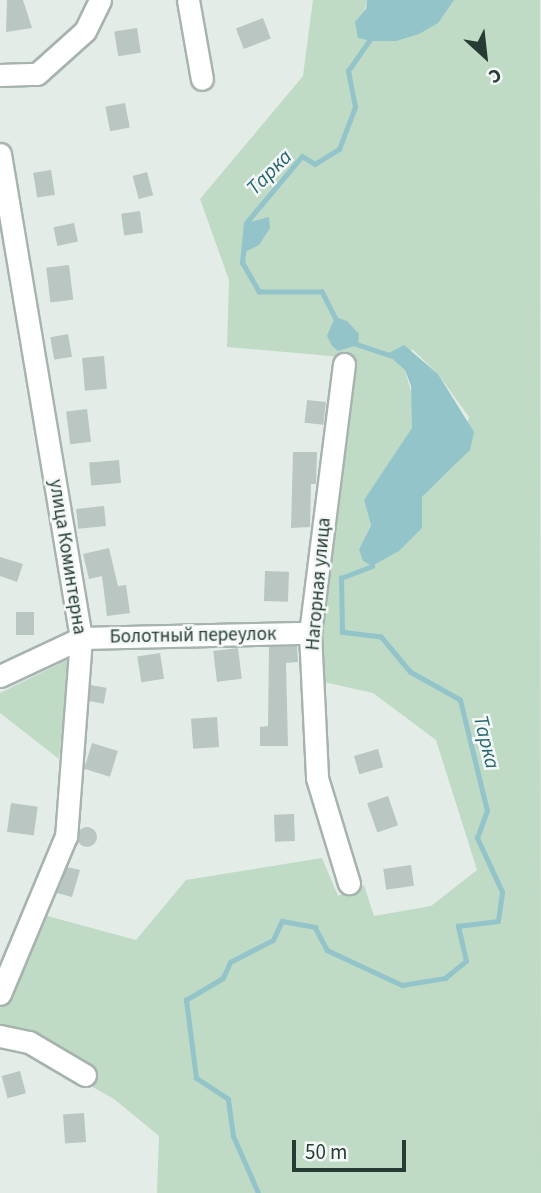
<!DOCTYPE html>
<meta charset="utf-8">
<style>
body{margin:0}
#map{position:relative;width:541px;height:1193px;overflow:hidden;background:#e4ece8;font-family:"Source Sans 3",sans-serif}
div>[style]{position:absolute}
.green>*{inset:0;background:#bfdac5}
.water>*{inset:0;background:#93c4ca}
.stream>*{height:4.5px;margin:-2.25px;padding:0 2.25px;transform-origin:2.25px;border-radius:2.25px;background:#93c4ca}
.building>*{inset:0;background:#b9c6c1;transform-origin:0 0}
.round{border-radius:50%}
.roads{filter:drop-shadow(2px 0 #a7b3ae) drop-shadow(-2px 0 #a7b3ae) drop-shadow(0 2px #a7b3ae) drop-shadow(0 -2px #a7b3ae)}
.minor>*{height:21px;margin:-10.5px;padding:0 10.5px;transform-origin:10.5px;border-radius:10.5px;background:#fff}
span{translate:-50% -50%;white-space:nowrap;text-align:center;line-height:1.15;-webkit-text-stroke:5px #f4f8f6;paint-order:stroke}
.street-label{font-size:19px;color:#253b34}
.water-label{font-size:21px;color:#276770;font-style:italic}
.north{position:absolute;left:450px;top:21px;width:70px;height:70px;-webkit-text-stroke:5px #f4f8f6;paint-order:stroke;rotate:153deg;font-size:19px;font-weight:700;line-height:28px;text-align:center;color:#253b34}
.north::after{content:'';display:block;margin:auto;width:24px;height:32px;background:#253b34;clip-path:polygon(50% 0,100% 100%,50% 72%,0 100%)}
.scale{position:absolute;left:292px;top:1140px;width:114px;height:32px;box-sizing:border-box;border:4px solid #253b34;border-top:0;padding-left:9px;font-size:21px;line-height:24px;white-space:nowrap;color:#253b34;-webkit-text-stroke:5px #f4f8f6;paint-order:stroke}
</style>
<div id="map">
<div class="green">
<div style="clip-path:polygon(evenodd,313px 0,367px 0,358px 38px,371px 41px,396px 41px,454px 0,540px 0,541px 1193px,157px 1193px,159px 1136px,114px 1099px,27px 1050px,0 1046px,0 1008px,40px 914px,136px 940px,186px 880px,322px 858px,338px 896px,364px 885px,374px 916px,431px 906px,477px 870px,436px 740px,373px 693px,324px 682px,321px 635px,353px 358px,227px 347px,229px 280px,200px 199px,303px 76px,313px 0,412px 349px,438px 374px,469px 417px,457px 463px,422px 497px,422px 528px,387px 557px,359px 549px,371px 524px,364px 500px,412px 429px,415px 406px,405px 370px,412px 349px)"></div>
<div style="clip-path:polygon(69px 659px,59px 759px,0 713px,0 693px)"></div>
</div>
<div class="water">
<div style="clip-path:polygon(367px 0,454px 0,438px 23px,419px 34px,396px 41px,371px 41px,358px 38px,355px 22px,366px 9px)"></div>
<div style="clip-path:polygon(269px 217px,270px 228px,259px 245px,243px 253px,246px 223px)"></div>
<div style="clip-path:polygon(335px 317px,347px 321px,359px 334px,358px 345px,338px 351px,332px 346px,327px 336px)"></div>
<div style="clip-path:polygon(404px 345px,438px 374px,474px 432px,470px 450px,422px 497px,422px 528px,399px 551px,372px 566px,363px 561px,359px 549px,371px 525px,364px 500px,412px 428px,411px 386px,405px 370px,387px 354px)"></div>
</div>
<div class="stream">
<div style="left:337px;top:322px;width:34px;rotate:-117deg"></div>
<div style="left:322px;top:292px;width:63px;rotate:180deg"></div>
<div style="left:259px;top:292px;width:34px;rotate:-120deg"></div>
<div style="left:242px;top:263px;width:40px;rotate:-84.3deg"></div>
<div style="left:246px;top:223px;width:87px;rotate:-50.1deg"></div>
<div style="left:302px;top:156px;width:15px;rotate:32deg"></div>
<div style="left:315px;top:164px;width:28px;rotate:-32deg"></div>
<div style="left:339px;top:149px;width:45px;rotate:-69.1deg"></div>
<div style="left:355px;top:107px;width:37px;rotate:-101deg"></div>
<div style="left:348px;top:71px;width:40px;rotate:-55.1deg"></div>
<div style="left:353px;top:343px;width:40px;rotate:18deg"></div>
<div style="left:258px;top:1193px;width:62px;rotate:-113.7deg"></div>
<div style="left:233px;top:1136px;width:37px;rotate:-98deg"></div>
<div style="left:228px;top:1099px;width:38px;rotate:-147deg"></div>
<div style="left:196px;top:1078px;width:79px;rotate:-97.3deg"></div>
<div style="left:186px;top:1000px;width:43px;rotate:-30.7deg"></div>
<div style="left:223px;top:978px;width:17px;rotate:-66deg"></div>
<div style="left:230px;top:962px;width:48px;rotate:-27.1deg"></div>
<div style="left:273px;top:940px;width:21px;rotate:-65deg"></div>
<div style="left:282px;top:921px;width:34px;rotate:10deg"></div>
<div style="left:315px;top:927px;width:26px;rotate:62deg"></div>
<div style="left:327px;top:950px;width:83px;rotate:25deg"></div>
<div style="left:402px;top:985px;width:44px;rotate:-9.2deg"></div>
<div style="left:445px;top:978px;width:27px;rotate:-39deg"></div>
<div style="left:466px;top:961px;width:36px;rotate:-103deg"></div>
<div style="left:458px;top:926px;width:40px;rotate:-7.1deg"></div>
<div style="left:498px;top:921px;width:29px;rotate:-82deg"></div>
<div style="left:502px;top:892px;width:60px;rotate:-114.8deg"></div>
<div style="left:477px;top:838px;width:29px;rotate:-70deg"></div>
<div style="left:487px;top:811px;width:114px;rotate:-103.7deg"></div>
<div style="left:460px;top:700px;width:57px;rotate:-150.8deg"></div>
<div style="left:410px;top:672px;width:45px;rotate:-129.6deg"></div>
<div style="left:381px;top:637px;width:39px;rotate:-173deg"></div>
<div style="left:342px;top:632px;width:54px;rotate:-91.1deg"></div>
<div style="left:341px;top:578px;width:33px;rotate:-21deg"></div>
<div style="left:372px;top:566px;width:5px;rotate:-90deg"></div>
</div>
<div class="building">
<div style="clip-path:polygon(7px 0,23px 0,32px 28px,6px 32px)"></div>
<div style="left:263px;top:18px;width:22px;height:29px;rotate:69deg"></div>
<div style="left:137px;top:28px;width:25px;height:23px;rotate:81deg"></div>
<div style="left:125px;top:103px;width:25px;height:20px;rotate:79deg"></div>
<div style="left:51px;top:170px;width:25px;height:18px;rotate:81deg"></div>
<div style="left:147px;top:172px;width:24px;height:15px;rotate:75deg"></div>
<div style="left:140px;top:211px;width:22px;height:19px;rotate:82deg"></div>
<div style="left:74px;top:223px;width:19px;height:21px;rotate:78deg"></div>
<div style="left:69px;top:265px;width:35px;height:23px;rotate:83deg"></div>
<div style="left:68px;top:334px;width:23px;height:18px;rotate:80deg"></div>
<div style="left:104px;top:356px;width:33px;height:22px;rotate:85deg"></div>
<div style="left:307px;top:400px;width:19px;height:23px;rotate:6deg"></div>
<div style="left:87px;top:409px;width:33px;height:21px;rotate:83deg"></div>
<div style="clip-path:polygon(293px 452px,317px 452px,316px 484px,311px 484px,310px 527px,291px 528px)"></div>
<div style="left:119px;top:460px;width:23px;height:30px;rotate:85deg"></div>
<div style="left:104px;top:506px;width:20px;height:28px;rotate:84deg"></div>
<div style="clip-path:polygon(109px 548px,118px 586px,126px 585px,130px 613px,107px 616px,102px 576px,89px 579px,83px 554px)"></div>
<div style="clip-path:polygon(0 557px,23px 564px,17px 582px,0 576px)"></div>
<div style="left:265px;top:571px;width:24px;height:30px;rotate:2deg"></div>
<div style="left:16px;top:612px;width:18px;height:23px"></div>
<div style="clip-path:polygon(297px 646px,298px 662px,286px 663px,288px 746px,260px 746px,260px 727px,268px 726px,269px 647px)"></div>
<div style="left:238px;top:648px;width:31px;height:25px;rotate:83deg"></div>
<div style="left:160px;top:653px;width:26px;height:23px;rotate:81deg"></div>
<div style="left:91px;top:685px;width:16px;height:16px;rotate:11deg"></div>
<div style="left:217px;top:717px;width:30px;height:26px;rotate:86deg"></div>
<div style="left:92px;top:743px;width:27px;height:27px;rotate:17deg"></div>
<div style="left:378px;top:749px;width:19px;height:25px;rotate:74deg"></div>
<div style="left:388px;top:796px;width:31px;height:22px;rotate:71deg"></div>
<div style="left:11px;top:803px;width:27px;height:29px;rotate:8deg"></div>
<div style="left:294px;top:814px;width:27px;height:20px;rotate:88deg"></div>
<div class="round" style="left:77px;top:827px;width:20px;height:20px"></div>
<div style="left:411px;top:865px;width:21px;height:28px;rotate:82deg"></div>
<div style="clip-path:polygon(67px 867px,80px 870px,72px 897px,57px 893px)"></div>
<div style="left:20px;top:1071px;width:23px;height:19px;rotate:75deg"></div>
<div style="left:84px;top:1113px;width:29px;height:21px;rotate:86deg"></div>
</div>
<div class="roads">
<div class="minor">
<div style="left:188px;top:0;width:80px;rotate:80deg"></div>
<div style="left:0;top:75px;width:37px;rotate:-2deg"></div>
<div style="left:37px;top:74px;width:64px;rotate:-41.9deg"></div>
<div style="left:85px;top:31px;width:34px;rotate:-64deg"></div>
<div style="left:0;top:154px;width:491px;rotate:80.5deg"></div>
<div style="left:81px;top:638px;width:199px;rotate:94.3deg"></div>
<div style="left:66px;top:836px;width:171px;rotate:112.7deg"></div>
<div style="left:344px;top:364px;width:271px;rotate:97.2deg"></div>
<div style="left:310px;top:633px;width:145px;rotate:87.2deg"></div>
<div style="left:317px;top:778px;width:110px;rotate:73.1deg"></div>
<div style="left:0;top:676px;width:89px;rotate:-25.1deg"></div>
<div style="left:81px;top:638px;width:229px;rotate:-1.3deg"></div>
<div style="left:0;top:1036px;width:30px;rotate:12deg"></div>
<div style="left:29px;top:1042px;width:65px;rotate:30.5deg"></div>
</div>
</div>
<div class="street-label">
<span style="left:67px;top:557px;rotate:81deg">улица Коминтерна</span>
<span style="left:319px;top:584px;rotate:-85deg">Нагорная улица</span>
<span style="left:193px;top:636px;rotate:-1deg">Болотный переулок</span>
</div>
<div class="water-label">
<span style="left:269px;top:172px;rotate:-45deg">Тарка</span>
<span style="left:487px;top:742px;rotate:76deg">Тарка</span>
</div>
<div class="north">С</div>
<div class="scale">50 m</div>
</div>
